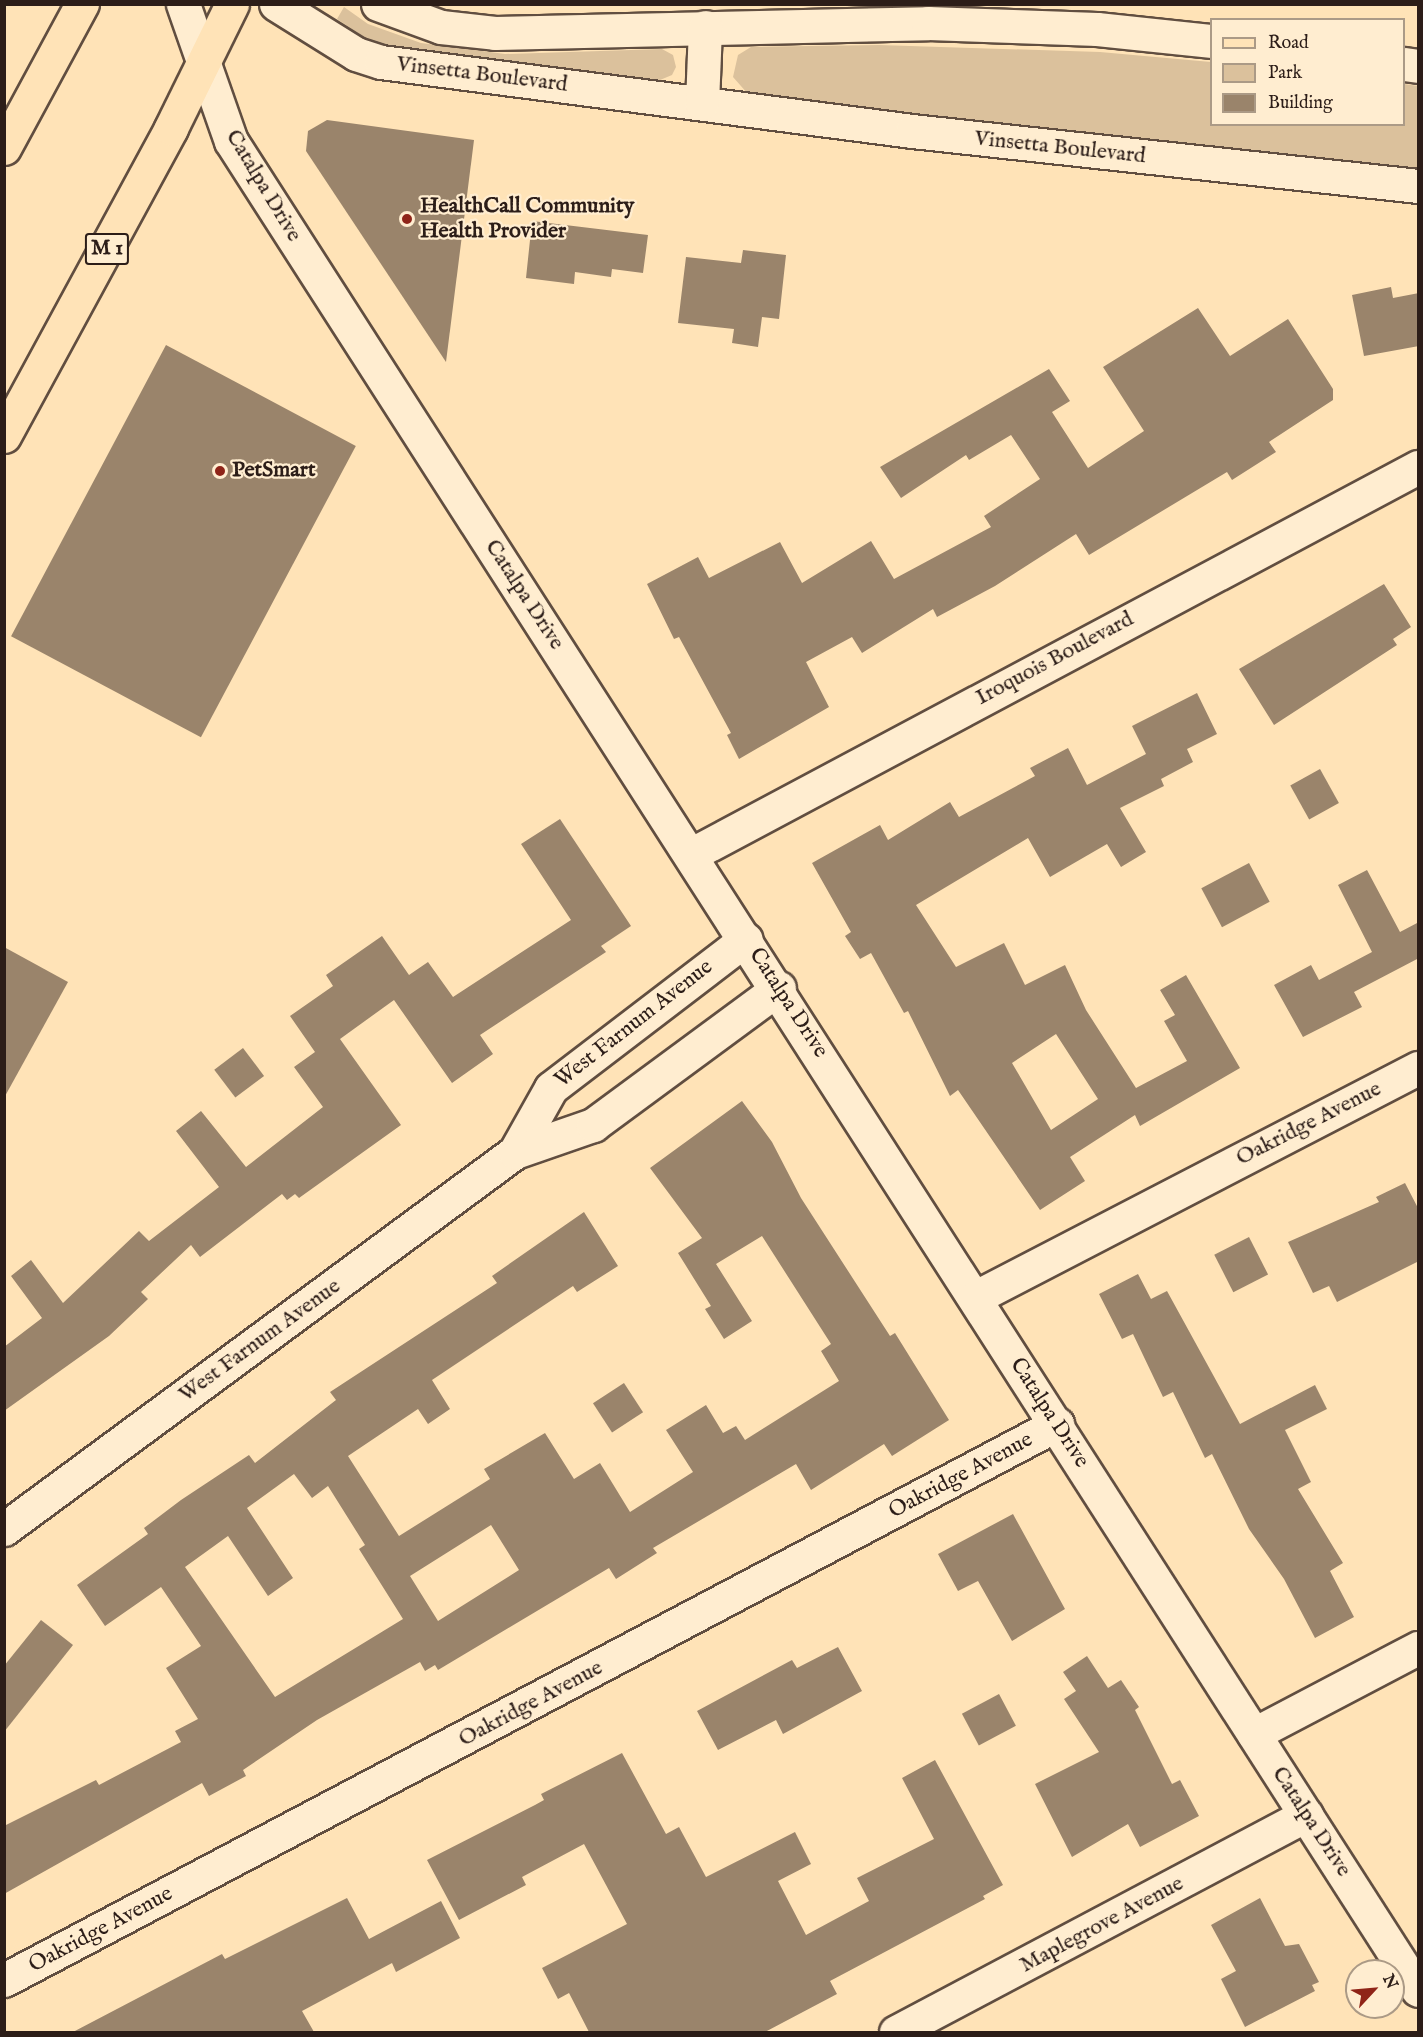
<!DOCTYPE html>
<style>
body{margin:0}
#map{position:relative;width:1423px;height:2037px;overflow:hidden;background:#ffe3b7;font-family:"IM FELL English",serif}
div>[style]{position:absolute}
.green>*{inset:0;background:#dbc19c}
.building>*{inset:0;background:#9a846b;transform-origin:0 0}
.roads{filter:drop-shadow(2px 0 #614e40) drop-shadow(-2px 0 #614e40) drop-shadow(0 2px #614e40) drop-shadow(0 -2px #614e40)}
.minor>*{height:33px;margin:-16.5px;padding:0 16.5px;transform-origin:16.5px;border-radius:16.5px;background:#ffedd0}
.major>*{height:33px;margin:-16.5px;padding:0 16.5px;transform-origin:16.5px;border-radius:16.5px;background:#ffe3b7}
.dots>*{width:16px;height:16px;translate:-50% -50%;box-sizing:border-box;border:3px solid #ffedd0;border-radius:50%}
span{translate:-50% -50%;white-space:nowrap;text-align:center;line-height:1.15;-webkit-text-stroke:4.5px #ffedd0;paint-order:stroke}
.shield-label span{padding:2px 4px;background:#ffedd0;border:2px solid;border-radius:4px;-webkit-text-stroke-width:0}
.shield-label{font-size:21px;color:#2c1d18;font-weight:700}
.street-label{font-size:22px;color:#2c1d18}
.poi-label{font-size:22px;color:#2c1d18;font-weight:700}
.left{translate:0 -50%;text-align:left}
.frame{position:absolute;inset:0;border:6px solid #2c1d18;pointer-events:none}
.legend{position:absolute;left:1210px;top:18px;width:195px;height:108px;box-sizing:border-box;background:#ffedd0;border:2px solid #ab9a86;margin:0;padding:8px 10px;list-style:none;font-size:18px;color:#2c1d18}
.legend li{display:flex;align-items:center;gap:12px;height:30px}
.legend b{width:30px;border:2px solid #ab9a86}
.north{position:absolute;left:1345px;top:1959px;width:60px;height:60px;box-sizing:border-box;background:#ffedd0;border:2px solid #ab9a86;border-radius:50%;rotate:64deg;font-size:16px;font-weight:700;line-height:24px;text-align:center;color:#2c1d18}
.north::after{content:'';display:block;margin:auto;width:21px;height:27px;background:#8f2418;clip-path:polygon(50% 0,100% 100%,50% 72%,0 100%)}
</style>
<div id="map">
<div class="green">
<div style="clip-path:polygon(344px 7px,368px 24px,421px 43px,505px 54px,662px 49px,673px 55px,676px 67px,672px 75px,660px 80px,373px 43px,337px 19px)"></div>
<div style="clip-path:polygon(879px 45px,1100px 52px,1211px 62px,1212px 124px,1404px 124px,1404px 84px,1418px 86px,1418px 178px,748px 94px,733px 77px,738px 55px,751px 47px)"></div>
</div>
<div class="building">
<div style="clip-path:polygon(327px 120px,474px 140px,446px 362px,306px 151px,308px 131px)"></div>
<div style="clip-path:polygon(532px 221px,648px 235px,643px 273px,612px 269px,611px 277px,575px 272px,574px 284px,526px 278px)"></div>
<div style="clip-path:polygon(743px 250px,786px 255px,779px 319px,762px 317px,758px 347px,732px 343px,734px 329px,678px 323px,686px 257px,741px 263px)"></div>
<div style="clip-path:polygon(1391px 287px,1393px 298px,1419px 293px,1419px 346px,1364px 356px,1352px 295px)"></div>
<div style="clip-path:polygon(1198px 308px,1230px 356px,1288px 319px,1333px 389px,1333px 400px,1269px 442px,1276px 452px,1232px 480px,1227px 472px,1089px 555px,1076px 534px,995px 586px,937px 617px,933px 609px,862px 653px,852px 637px,806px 662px,829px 707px,739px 759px,727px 735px,731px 733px,679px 637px,674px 639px,647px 584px,698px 557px,709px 578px,780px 542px,802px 583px,871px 541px,894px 579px,991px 527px,984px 516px,1040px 479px,1011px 435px,969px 460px,966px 455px,901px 498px,880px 467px,1049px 369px,1070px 401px,1052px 412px,1088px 468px,1144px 431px,1103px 367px)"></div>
<div style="left:166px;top:345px;width:215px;height:330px;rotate:28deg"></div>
<div style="clip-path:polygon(1384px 584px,1411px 627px,1393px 639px,1397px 645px,1274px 725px,1239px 669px)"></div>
<div style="clip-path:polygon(evenodd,1197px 693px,1217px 734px,1187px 749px,1193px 762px,1161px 779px,1164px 786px,1120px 808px,1146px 852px,1121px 867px,1107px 844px,1050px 877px,1028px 838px,916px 905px,956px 967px,1004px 943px,1025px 985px,1065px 965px,1086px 1010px,1136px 1088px,1187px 1061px,1164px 1021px,1175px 1015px,1160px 990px,1186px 975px,1240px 1068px,1140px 1126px,1135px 1115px,1070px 1157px,1085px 1181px,1040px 1210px,958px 1090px,950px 1096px,908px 1011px,904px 1013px,871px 953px,860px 959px,845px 936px,851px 932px,812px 863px,880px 825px,888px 840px,950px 802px,959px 817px,1035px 776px,1030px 768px,1068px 748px,1087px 785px,1146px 754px,1132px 726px,1197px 693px,1056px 1034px,1098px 1099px,1051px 1130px,1012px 1063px,1056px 1034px)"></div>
<div style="left:1320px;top:769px;width:39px;height:34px;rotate:61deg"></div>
<div style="clip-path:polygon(560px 819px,631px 926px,601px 946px,606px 952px,480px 1035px,493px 1054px,452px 1083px,394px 1000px,340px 1039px,401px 1125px,299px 1198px,295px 1194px,287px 1200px,282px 1194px,200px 1257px,191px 1245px,141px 1292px,148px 1299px,109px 1336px,4px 1411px,4px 1347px,42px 1318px,11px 1276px,31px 1260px,63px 1303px,139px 1231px,149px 1241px,219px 1187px,176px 1131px,201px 1111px,246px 1167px,323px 1107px,294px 1067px,315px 1052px,290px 1016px,333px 986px,326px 975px,382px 936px,409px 975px,428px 962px,453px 997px,571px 920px,521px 844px)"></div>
<div style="left:1249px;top:863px;width:44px;height:54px;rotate:62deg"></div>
<div style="clip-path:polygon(1367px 870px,1400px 932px,1419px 922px,1419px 958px,1354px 992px,1362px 1007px,1303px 1037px,1274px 985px,1311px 965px,1319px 980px,1372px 952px,1338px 885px)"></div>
<div style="clip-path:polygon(4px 947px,68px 982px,4px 1098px)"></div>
<div style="left:243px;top:1048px;width:35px;height:36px;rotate:53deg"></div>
<div style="clip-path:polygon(evenodd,742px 1101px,772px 1142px,801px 1198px,890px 1336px,895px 1333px,949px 1420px,892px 1456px,884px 1444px,811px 1490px,796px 1464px,653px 1548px,657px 1553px,616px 1579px,609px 1568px,438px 1670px,435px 1665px,425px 1671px,420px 1662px,317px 1720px,243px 1770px,246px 1776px,209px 1796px,202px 1783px,4px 1894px,4px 1826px,96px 1780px,99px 1785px,181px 1742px,175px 1731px,198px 1719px,166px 1668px,201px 1646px,161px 1587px,105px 1626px,77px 1585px,148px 1534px,144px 1528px,181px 1500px,249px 1455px,255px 1463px,336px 1400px,330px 1392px,497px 1283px,492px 1276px,584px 1212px,618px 1266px,577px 1292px,573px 1286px,432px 1380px,450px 1409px,428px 1424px,418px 1409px,348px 1456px,399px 1536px,490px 1479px,484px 1469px,545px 1433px,574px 1479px,600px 1463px,630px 1512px,693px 1472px,666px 1430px,706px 1405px,723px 1433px,736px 1426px,745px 1440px,839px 1381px,821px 1351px,831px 1344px,762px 1236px,716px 1264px,752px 1321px,724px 1339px,705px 1309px,711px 1306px,678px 1253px,702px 1238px,650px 1168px,742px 1101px,294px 1474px,312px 1498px,328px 1486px,365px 1545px,359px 1549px,403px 1619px,275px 1697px,185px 1567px,228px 1536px,268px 1596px,293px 1578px,247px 1508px,294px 1474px,742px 1101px,491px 1525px,519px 1570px,438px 1621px,410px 1576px,491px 1525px)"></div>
<div style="clip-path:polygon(1405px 1183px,1419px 1210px,1419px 1261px,1337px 1302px,1329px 1286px,1313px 1293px,1288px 1242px,1379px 1202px,1376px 1197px)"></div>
<div style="left:1249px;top:1237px;width:42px;height:39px;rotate:63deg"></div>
<div style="clip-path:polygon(1138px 1274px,1151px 1299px,1167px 1291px,1240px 1424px,1315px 1385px,1327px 1409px,1285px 1430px,1311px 1482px,1298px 1489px,1343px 1563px,1330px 1571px,1354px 1617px,1315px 1638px,1284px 1579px,1249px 1529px,1212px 1454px,1205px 1458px,1173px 1392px,1163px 1397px,1133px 1334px,1122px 1339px,1099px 1294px)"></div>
<div style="left:624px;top:1383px;width:35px;height:37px;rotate:57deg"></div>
<div style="clip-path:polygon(1013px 1514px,1065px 1609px,1012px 1641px,978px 1581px,958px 1591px,938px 1554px)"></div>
<div style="clip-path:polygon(41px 1620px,73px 1645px,4px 1732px,4px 1666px)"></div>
<div style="clip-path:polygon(838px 1647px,862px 1691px,783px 1734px,776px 1720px,718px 1750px,697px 1711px,792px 1660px,797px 1668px)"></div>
<div style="clip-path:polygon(1087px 1656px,1108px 1688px,1121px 1680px,1139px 1707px,1135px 1710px,1172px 1784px,1180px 1780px,1199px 1816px,1140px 1847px,1128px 1824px,1072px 1857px,1035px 1784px,1099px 1752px,1064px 1699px,1076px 1691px,1063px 1672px)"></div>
<div style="left:999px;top:1694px;width:36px;height:42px;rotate:62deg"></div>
<div style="clip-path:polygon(622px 1753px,666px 1834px,679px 1827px,706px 1877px,795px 1832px,811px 1864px,778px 1881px,806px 1935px,869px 1901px,857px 1878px,934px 1839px,902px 1778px,935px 1760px,1003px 1885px,983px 1896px,985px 1899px,830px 1981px,837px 1994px,765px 2032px,589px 2032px,569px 1993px,558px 1999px,542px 1968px,627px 1924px,584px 1844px,522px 1877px,526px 1885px,459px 1920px,427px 1860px,535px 1805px,544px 1800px,541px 1794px)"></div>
<div style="clip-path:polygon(347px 1898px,369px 1939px,441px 1901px,460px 1938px,396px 1972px,392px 1963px,302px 2011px,314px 2032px,73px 2032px,222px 1954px,225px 1959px)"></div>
<div style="clip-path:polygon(1260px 1898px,1285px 1946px,1299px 1944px,1319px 1982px,1312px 1985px,1315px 1991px,1245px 2027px,1221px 1979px,1236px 1971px,1211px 1925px)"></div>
</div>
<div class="roads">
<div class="minor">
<div style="left:183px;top:4px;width:145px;rotate:70.7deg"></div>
<div style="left:231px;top:141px;width:2197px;rotate:57.3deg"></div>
<div style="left:276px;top:4px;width:94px;rotate:32deg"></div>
<div style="left:356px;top:54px;width:26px;rotate:18deg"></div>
<div style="left:381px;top:62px;width:535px;rotate:7.4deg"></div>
<div style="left:912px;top:131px;width:509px;rotate:6.2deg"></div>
<div style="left:378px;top:4px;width:67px;rotate:20.1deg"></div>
<div style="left:441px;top:27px;width:54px;rotate:6.3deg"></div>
<div style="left:495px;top:33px;width:433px;rotate:-1.3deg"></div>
<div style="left:928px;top:23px;width:169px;rotate:2deg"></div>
<div style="left:1097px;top:29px;width:116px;rotate:6deg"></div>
<div style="left:1404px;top:64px;width:14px;rotate:8deg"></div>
<div style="left:702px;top:103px;width:76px;rotate:-87.7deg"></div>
<div style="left:692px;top:854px;width:823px;rotate:-28.06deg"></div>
<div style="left:515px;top:1152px;width:73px;rotate:-60.6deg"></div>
<div style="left:551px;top:1088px;width:245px;rotate:-37.4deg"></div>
<div style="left:976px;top:1297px;width:498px;rotate:-27.4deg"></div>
<div style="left:4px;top:1529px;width:635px;rotate:-36.42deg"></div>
<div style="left:515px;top:1152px;width:83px;rotate:-19.1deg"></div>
<div style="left:593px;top:1125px;width:231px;rotate:-36.4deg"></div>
<div style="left:1254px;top:1734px;width:185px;rotate:-27.7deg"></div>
<div style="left:4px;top:1980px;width:1191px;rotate:-27.83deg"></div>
<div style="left:896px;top:2032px;width:464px;rotate:-27.9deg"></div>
</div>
<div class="major">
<div style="left:4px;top:148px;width:164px;rotate:-61.6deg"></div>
<div style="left:4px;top:436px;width:350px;rotate:-61.5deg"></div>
<div style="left:171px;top:128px;width:138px;rotate:-63.8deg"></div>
</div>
</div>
<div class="dots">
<div style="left:407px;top:219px;background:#8f2418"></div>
<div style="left:220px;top:471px;background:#8f2418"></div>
</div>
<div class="shield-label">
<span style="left:107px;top:249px">M 1</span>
</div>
<div class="street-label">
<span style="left:482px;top:75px;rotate:7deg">Vinsetta Boulevard</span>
<span style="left:1060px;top:148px;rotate:6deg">Vinsetta Boulevard</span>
<span style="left:263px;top:186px;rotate:59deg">Catalpa Drive</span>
<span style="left:524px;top:595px;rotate:57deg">Catalpa Drive</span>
<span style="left:1055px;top:659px;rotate:-28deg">Iroquois Boulevard</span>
<span style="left:788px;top:1003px;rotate:57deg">Catalpa Drive</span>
<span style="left:634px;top:1024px;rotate:-38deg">West Farnum Avenue</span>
<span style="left:1309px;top:1124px;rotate:-27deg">Oakridge Avenue</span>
<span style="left:260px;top:1341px;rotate:-36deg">West Farnum Avenue</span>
<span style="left:1049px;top:1413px;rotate:57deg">Catalpa Drive</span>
<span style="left:961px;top:1476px;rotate:-28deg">Oakridge Avenue</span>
<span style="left:531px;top:1704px;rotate:-28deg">Oakridge Avenue</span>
<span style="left:1311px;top:1822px;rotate:57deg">Catalpa Drive</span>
<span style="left:1102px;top:1925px;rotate:-28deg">Maplegrove Avenue</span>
<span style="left:101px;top:1930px;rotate:-28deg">Oakridge Avenue</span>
</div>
<div class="poi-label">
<span class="left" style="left:420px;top:219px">HealthCall Community<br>Health Provider</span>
<span class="left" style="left:232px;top:471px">PetSmart</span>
</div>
<div class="frame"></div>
<ul class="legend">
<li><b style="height:8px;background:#ffe3b7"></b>Road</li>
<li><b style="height:16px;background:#dbc19c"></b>Park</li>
<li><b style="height:16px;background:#9a846b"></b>Building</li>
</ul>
<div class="north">N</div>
</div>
